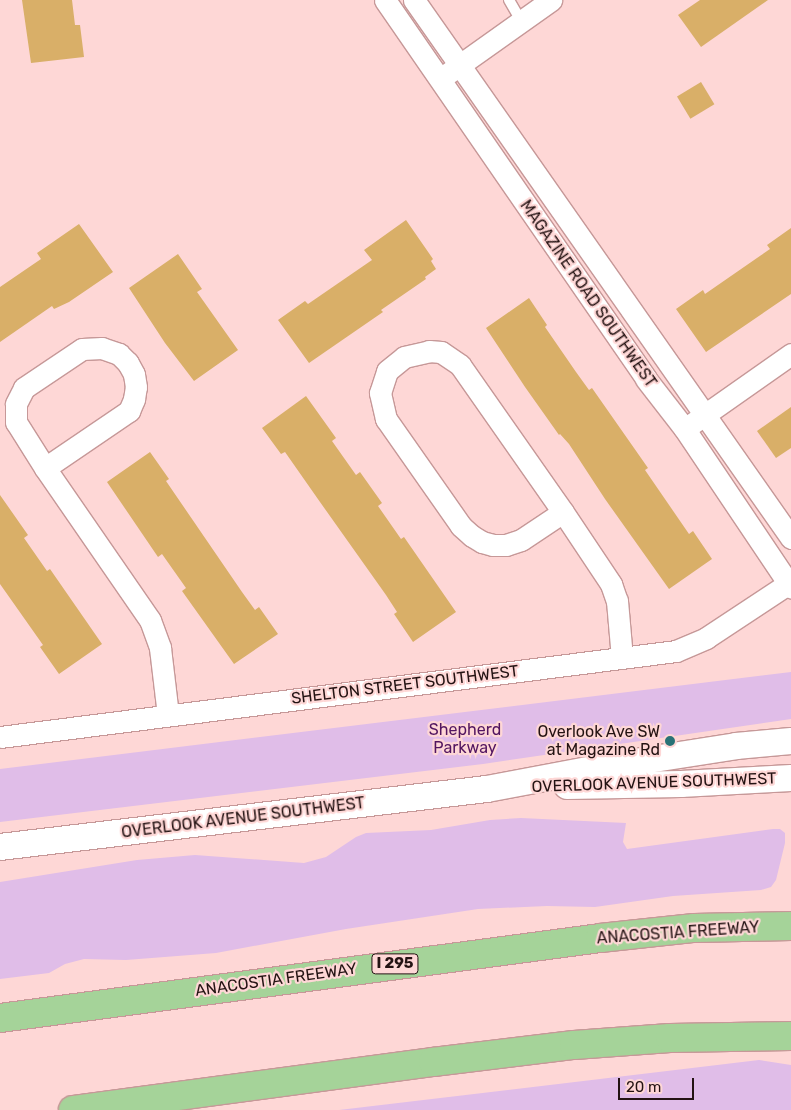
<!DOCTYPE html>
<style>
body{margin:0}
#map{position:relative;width:791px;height:1110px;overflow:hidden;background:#fed7d6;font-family:Rubik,sans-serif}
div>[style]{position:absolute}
.green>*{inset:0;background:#e0bde8}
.building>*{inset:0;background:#d9af68;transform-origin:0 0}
.roads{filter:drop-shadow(1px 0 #c69898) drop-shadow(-1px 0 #c69898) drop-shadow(0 1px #c69898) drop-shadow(0 -1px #c69898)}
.service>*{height:10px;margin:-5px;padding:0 5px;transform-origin:5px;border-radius:5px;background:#fff}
.minor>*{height:21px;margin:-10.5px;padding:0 10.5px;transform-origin:10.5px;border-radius:10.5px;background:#fff}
.tertiary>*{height:26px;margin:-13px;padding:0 13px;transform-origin:13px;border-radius:13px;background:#fff}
.motorway>*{height:28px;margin:-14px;padding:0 14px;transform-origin:14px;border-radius:14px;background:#a5d399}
.dots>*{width:14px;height:14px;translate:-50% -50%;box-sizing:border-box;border:2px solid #fed7d6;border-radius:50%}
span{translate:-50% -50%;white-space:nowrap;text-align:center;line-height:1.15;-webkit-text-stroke:4.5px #fed7d6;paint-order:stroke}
.shield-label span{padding:1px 4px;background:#fed7d6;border:1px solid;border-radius:4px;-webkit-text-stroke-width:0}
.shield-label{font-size:15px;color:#241313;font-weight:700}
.street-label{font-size:16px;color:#241313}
.park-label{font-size:16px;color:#521560}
.poi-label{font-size:16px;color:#241313}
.right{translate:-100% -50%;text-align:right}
.scale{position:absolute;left:618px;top:1078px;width:76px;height:22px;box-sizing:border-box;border:2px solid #241313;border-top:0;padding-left:6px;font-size:15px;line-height:18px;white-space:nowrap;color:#241313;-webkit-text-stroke:4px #fed7d6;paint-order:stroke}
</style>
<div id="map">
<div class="green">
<div style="clip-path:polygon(791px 672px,791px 719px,483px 764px,0 822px,0 769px)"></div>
<div style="clip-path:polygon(521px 818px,626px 823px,623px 842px,627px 849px,773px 829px,780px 829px,785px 833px,785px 843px,776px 880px,771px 887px,761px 890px,673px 896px,595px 907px,547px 906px,478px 909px,346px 929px,216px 953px,126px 960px,84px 959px,65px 964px,49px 973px,0 979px,0 882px,137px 860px,195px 855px,304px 863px,326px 857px,356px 837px,366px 833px,431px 830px,490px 820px)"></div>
<div style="clip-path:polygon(759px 1060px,791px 1065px,791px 1110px,339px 1110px)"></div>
</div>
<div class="building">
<div style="clip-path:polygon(22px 0,72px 0,75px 25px,80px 25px,84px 57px,31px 63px)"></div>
<div style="clip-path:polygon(700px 0,768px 0,701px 47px,678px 15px)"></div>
<div style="left:701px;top:82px;width:26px;height:28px;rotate:59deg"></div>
<div style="clip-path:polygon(406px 220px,433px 259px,431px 261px,436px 269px,425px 277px,426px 279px,381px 310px,383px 312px,309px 363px,278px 320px,305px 301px,308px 304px,372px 260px,364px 250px)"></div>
<div style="clip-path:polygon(79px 224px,113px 272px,69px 302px,54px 309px,52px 306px,0 342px,0 287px,41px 259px,37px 253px)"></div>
<div style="clip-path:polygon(791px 228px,791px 294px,706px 352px,676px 309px,703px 290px,705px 294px,770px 249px,767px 245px)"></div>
<div style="clip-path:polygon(178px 254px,202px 289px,197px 292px,238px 350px,194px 381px,165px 343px,129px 288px)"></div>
<div style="clip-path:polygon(529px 298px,547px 325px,545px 327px,576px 372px,589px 390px,592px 388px,648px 468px,645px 470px,689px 534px,693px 531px,712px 559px,669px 589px,605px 499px,569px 444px,560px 434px,559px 435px,525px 387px,486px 328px)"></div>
<div style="clip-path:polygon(306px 396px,336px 438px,332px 441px,356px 475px,360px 472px,382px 503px,378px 506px,401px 539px,404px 537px,456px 612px,413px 642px,394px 614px,397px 612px,386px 595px,320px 502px,285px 452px,281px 454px,262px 428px)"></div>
<div style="clip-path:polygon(791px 407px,791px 448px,776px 458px,757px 431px)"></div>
<div style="clip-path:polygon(150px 452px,169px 479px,166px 481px,242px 592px,255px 610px,259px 607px,278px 634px,234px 664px,182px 591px,186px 588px,162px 554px,158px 557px,107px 482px)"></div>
<div style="clip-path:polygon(0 495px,28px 535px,24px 538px,47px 571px,50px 569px,102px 644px,59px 674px,40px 647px,43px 645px,0 584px)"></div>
</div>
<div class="roads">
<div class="service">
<div style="left:509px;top:0;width:24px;rotate:60deg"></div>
</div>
<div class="minor">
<div style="left:385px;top:0;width:460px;rotate:55.4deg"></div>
<div style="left:646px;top:379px;width:62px;rotate:52.2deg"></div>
<div style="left:684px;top:428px;width:192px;rotate:56.1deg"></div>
<div style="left:414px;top:0;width:657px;rotate:54.98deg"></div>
<div style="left:447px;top:74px;width:128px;rotate:-35.4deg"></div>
<div style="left:693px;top:423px;width:120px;rotate:-35.1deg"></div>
<div style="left:45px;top:468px;width:102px;rotate:-34.2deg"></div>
<div style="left:129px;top:411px;width:13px;rotate:-67deg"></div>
<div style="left:134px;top:399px;width:12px;rotate:-81deg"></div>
<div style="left:136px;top:387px;width:13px;rotate:-99deg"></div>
<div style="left:134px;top:374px;width:13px;rotate:-119deg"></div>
<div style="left:128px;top:363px;width:13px;rotate:-135deg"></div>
<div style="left:119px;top:354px;width:18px;rotate:-161deg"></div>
<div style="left:102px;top:348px;width:20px;rotate:177deg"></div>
<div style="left:82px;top:349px;width:70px;rotate:146.1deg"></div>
<div style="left:24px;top:388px;width:18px;rotate:117deg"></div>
<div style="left:16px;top:404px;width:18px;rotate:90deg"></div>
<div style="left:16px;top:422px;width:54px;rotate:57.8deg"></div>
<div style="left:45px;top:468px;width:185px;rotate:55.4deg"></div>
<div style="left:150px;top:620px;width:30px;rotate:70deg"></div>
<div style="left:160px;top:648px;width:67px;rotate:83.2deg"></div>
<div style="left:563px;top:512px;width:50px;rotate:146.3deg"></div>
<div style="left:521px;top:540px;width:16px;rotate:162deg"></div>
<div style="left:506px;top:545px;width:13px;rotate:180deg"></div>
<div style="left:493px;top:545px;width:11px;rotate:-165deg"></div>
<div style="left:482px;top:542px;width:12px;rotate:-149deg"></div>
<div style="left:472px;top:536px;width:15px;rotate:-138deg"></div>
<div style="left:461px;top:526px;width:131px;rotate:-125deg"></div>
<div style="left:386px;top:419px;width:27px;rotate:-103deg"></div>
<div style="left:380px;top:393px;width:23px;rotate:-72deg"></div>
<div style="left:387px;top:371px;width:22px;rotate:-39deg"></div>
<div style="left:404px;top:357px;width:26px;rotate:-13deg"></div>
<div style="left:429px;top:351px;width:12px;rotate:5deg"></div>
<div style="left:441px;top:352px;width:23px;rotate:34deg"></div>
<div style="left:460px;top:365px;width:179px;rotate:55deg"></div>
<div style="left:563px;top:512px;width:87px;rotate:56.3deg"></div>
<div style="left:611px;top:584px;width:18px;rotate:71deg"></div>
<div style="left:617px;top:601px;width:57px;rotate:85deg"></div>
<div style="left:0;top:737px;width:681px;rotate:-7.25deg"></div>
<div style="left:676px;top:651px;width:33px;rotate:-23deg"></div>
<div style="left:706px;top:638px;width:102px;rotate:-33.4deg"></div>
</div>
<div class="tertiary">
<div style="left:567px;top:786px;width:114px;rotate:-1deg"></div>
<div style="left:681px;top:784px;width:110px;rotate:-3.1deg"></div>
<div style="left:0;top:847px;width:490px;rotate:-6.8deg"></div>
<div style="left:487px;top:789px;width:124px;rotate:-10.7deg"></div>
<div style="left:609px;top:766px;width:129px;rotate:-8.9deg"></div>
<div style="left:736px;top:746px;width:55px;rotate:-5.2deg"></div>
</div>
<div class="motorway">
<div style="left:0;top:1018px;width:605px;rotate:-7.59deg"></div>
<div style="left:600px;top:938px;width:95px;rotate:-6.1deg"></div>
<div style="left:694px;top:928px;width:97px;rotate:-1.2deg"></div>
<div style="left:73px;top:1110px;width:363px;rotate:-7.6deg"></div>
<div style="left:433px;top:1062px;width:142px;rotate:-6.9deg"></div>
<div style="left:574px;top:1045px;width:96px;rotate:-4.2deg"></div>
<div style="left:670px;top:1038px;width:121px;rotate:-0.9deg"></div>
</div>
</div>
<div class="dots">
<div style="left:670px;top:741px;background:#287276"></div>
</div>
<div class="shield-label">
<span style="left:395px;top:964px">I 295</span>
</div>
<div class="street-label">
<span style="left:588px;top:294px;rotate:55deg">MAGAZINE ROAD SOUTHWEST</span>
<span style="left:405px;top:685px;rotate:-7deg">SHELTON STREET SOUTHWEST</span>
<span style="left:654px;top:783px;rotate:-2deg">OVERLOOK AVENUE SOUTHWEST</span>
<span style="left:243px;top:818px;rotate:-7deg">OVERLOOK AVENUE SOUTHWEST</span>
<span style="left:678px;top:933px;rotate:-4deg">ANACOSTIA FREEWAY</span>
<span style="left:276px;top:980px;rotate:-8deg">ANACOSTIA FREEWAY</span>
</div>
<div class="park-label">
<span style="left:465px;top:739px">Shepherd<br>Parkway</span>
</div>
<div class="poi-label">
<span class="right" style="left:660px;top:741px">Overlook Ave SW<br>at Magazine Rd</span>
</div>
<div class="scale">20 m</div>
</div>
